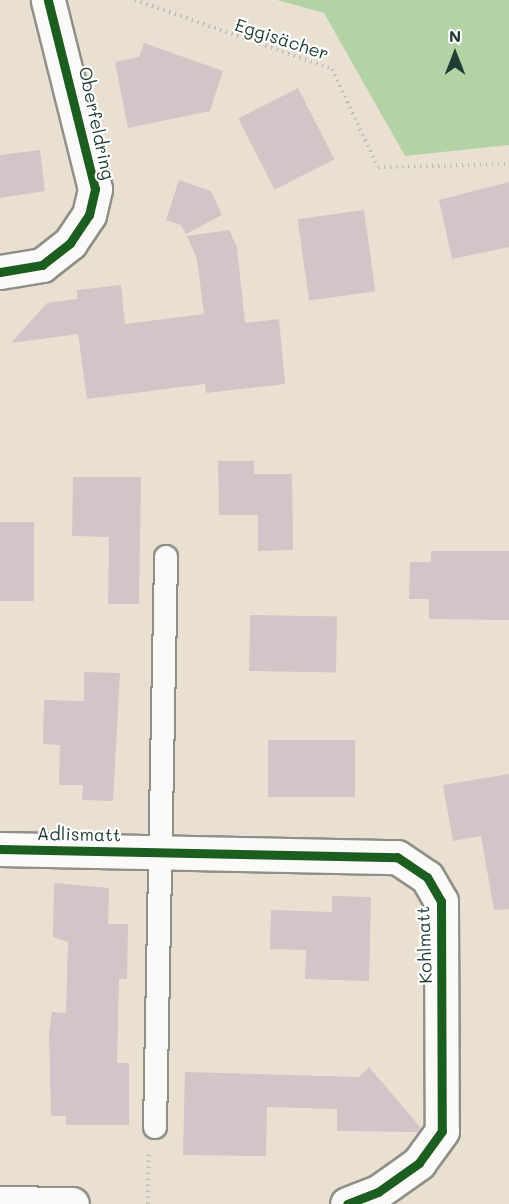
<!DOCTYPE html>
<meta charset="utf-8">
<style>
body{margin:0}
#map{position:relative;width:509px;height:1204px;overflow:hidden;background:#e9e0d1;font-family:Mali,sans-serif}
div>[style]{position:absolute}
.green>*{inset:0;background:#b3d3a6}
.building>*{inset:0;background:#d2c4c7;transform-origin:0 0}
.path>*{height:4px;margin-top:-2px;transform-origin:0;background:repeating-linear-gradient(90deg,#bdbebb 0 1.5px,transparent 0 6px)}
.roads{filter:drop-shadow(2px 0 #8f9087) drop-shadow(-2px 0 #8f9087) drop-shadow(0 2px #8f9087) drop-shadow(0 -2px #8f9087)}
.lane>*{height:22px;margin:-11px;padding:0 11px;transform-origin:11px;border-radius:11px;background:#fcfaf8}
.street>*{height:33px;margin:-16.5px;padding:0 16.5px;transform-origin:16.5px;border-radius:16.5px;background:#fcfaf8}
.cycleway>*{height:9px;margin:-4.5px;padding:0 4.5px;transform-origin:4.5px;border-radius:4.5px;background:#1b5e20}
span{translate:-50% -50%;white-space:nowrap;text-align:center;line-height:1.15;-webkit-text-stroke:4.5px #fff;paint-order:stroke}
.street-label{font-size:18px;color:#1f3d34}
.north{position:absolute;left:425px;top:24px;width:60px;height:60px;-webkit-text-stroke:4px #fff;paint-order:stroke;rotate:0deg;font-size:16px;font-weight:700;line-height:24px;text-align:center;color:#1f3d34}
.north::after{content:'';display:block;margin:auto;width:21px;height:27px;background:#1f3d34;clip-path:polygon(50% 0,100% 100%,50% 72%,0 100%)}
</style>
<div id="map">
<div class="green">
<div style="clip-path:polygon(277px 0,509px 0,509px 145px,405px 156px,324px 13px)"></div>
</div>
<div class="building">
<div style="clip-path:polygon(144px 43px,223px 71px,210px 111px,128px 128px,115px 62px,139px 57px)"></div>
<div style="left:298px;top:88px;width:80px;height:67px;rotate:63deg"></div>
<div style="clip-path:polygon(40px 150px,45px 191px,0 198px,0 155px)"></div>
<div style="clip-path:polygon(179px 180px,211px 191px,222px 215px,186px 234px,181px 225px,166px 220px)"></div>
<div style="clip-path:polygon(509px 182px,509px 247px,452px 259px,439px 200px)"></div>
<div style="left:364px;top:210px;width:82px;height:67px;rotate:82deg"></div>
<div style="clip-path:polygon(229px 230px,237px 247px,245px 323px,279px 319px,285px 384px,206px 393px,205px 384px,87px 399px,78px 334px,11px 343px,47px 303px,77px 299px,77px 290px,121px 285px,125px 324px,204px 314px,197px 259px,187px 236px)"></div>
<div style="clip-path:polygon(218px 461px,254px 461px,254px 474px,292px 474px,293px 550px,258px 551px,258px 515px,219px 515px)"></div>
<div style="clip-path:polygon(73px 477px,141px 477px,139px 604px,108px 604px,109px 537px,72px 536px)"></div>
<div style="left:0;top:522px;width:34px;height:79px"></div>
<div style="clip-path:polygon(431px 551px,509px 551px,509px 620px,429px 619px,429px 599px,409px 599px,410px 562px,431px 562px)"></div>
<div style="left:250px;top:615px;width:87px;height:56px;rotate:1deg"></div>
<div style="clip-path:polygon(84px 672px,120px 673px,113px 801px,82px 800px,83px 785px,59px 785px,60px 745px,43px 744px,44px 700px,84px 701px)"></div>
<div style="left:355px;top:740px;width:57px;height:87px;rotate:90deg"></div>
<div style="clip-path:polygon(509px 774px,509px 909px,494px 910px,481px 836px,453px 841px,443px 785px)"></div>
<div style="clip-path:polygon(54px 883px,109px 888px,108px 924px,128px 924px,127px 979px,119px 979px,117px 1063px,129px 1063px,129px 1125px,66px 1125px,66px 1116px,51px 1116px,49px 1032px,52px 1012px,66px 1013px,68px 942px,53px 937px)"></div>
<div style="clip-path:polygon(332px 896px,371px 897px,369px 981px,305px 979px,306px 950px,270px 949px,271px 910px,332px 912px)"></div>
<div style="clip-path:polygon(369px 1067px,421px 1128px,418px 1132px,337px 1131px,337px 1109px,267px 1107px,266px 1156px,183px 1155px,185px 1072px,359px 1077px)"></div>
</div>
<div class="path">
<div style="left:135px;top:0;width:209px;rotate:19.3deg"></div>
<div style="left:332px;top:69px;width:108px;rotate:64.9deg"></div>
<div style="left:378px;top:167px;width:131px;rotate:-1.3deg"></div>
<div style="left:148px;top:1204px;width:50px;rotate:-88.9deg"></div>
</div>
<div class="roads">
<div class="lane">
<div style="left:155px;top:1127px;width:570px;rotate:-88.89deg"></div>
</div>
<div class="street">
<div style="left:0;top:272px;width:43px;rotate:-9.5deg"></div>
<div style="left:42px;top:265px;width:36px;rotate:-38deg"></div>
<div style="left:70px;top:243px;width:34px;rotate:-56deg"></div>
<div style="left:89px;top:215px;width:27px;rotate:-77deg"></div>
<div style="left:95px;top:189px;width:195px;rotate:-104deg"></div>
<div style="left:0;top:849px;width:397px;rotate:1.2deg"></div>
<div style="left:397px;top:857px;width:36px;rotate:34deg"></div>
<div style="left:427px;top:877px;width:28px;rotate:60deg"></div>
<div style="left:441px;top:901px;width:230px;rotate:89.8deg"></div>
<div style="left:442px;top:1131px;width:39px;rotate:126deg"></div>
<div style="left:419px;top:1163px;width:50px;rotate:144.7deg"></div>
<div style="left:378px;top:1192px;width:33px;rotate:159deg"></div>
<div style="left:0;top:1203px;width:72px;rotate:0.8deg"></div>
</div>
</div>
<div class="cycleway">
<div style="left:0;top:272px;width:43px;rotate:-9.5deg"></div>
<div style="left:42px;top:265px;width:36px;rotate:-38deg"></div>
<div style="left:70px;top:243px;width:34px;rotate:-56deg"></div>
<div style="left:89px;top:215px;width:27px;rotate:-77deg"></div>
<div style="left:95px;top:189px;width:195px;rotate:-104deg"></div>
<div style="left:0;top:849px;width:397px;rotate:1.2deg"></div>
<div style="left:397px;top:857px;width:36px;rotate:34deg"></div>
<div style="left:427px;top:877px;width:28px;rotate:60deg"></div>
<div style="left:441px;top:901px;width:230px;rotate:89.8deg"></div>
<div style="left:442px;top:1131px;width:39px;rotate:126deg"></div>
<div style="left:419px;top:1163px;width:50px;rotate:144.7deg"></div>
<div style="left:378px;top:1192px;width:33px;rotate:159deg"></div>
</div>
<div class="street-label">
<span style="left:282px;top:39px;rotate:18deg">Eggisächer</span>
<span style="left:97px;top:123px;rotate:78deg">Oberfeldring</span>
<span style="left:79px;top:834px;rotate:1deg">Adlismatt</span>
<span style="left:424px;top:945px;rotate:-92deg">Kohlmatt</span>
</div>
<div class="north">N</div>
</div>
